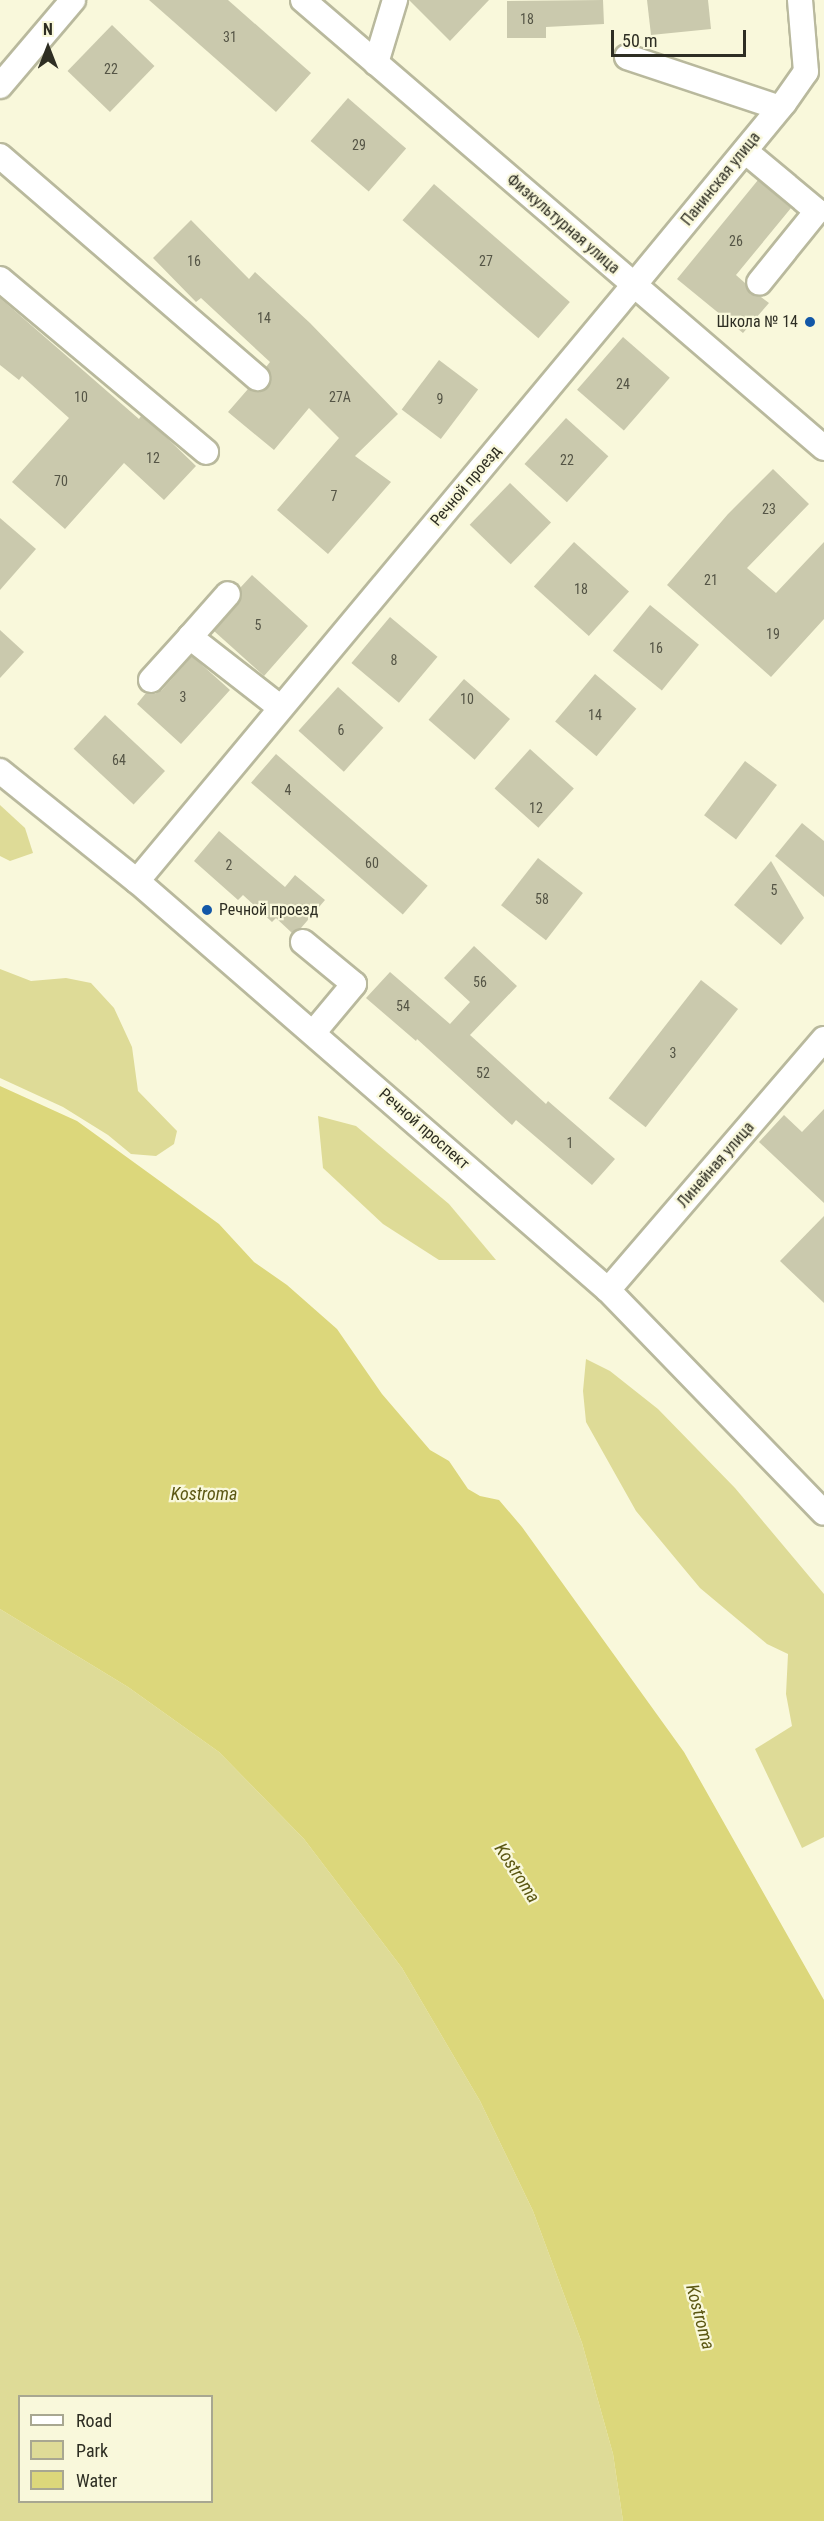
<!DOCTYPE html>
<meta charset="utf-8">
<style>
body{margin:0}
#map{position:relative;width:824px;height:2521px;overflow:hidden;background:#f9f8db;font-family:"Roboto Condensed",sans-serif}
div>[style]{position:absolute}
.green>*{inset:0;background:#dedb97}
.water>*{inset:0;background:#dcd77b}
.building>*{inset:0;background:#cac9ad;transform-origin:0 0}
.roads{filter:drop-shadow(2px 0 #b9b99d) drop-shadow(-2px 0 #b9b99d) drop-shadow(0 2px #b9b99d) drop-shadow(0 -2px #b9b99d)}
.minor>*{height:24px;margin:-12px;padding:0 12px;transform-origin:12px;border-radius:12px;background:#fff}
.dots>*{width:16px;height:16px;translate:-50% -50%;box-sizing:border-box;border:3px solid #f9f8db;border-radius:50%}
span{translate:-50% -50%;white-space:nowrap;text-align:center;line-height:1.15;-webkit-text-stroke:4.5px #f9f8db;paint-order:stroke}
.number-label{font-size:14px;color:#555546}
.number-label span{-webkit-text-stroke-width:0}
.street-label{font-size:16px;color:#2e2e23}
.poi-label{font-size:16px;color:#2e2e23}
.right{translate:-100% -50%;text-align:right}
.left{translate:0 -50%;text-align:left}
.water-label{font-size:18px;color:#5b5712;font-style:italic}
.legend{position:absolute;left:18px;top:2395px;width:195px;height:108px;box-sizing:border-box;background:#f9f8db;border:2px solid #a8a791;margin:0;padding:8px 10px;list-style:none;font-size:18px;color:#2e2e23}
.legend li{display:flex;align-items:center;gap:12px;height:30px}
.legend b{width:30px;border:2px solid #a8a791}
.north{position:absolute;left:18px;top:18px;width:60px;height:60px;-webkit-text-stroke:4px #f9f8db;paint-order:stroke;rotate:0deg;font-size:16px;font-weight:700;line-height:24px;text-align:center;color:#2e2e23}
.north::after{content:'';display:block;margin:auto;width:21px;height:27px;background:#2e2e23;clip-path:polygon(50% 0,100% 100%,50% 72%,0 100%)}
.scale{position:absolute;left:611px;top:30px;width:135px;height:27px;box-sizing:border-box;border:3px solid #2e2e23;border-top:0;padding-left:8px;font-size:18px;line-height:21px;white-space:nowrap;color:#2e2e23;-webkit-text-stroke:4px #f9f8db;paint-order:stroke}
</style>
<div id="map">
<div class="green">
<div style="clip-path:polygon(0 805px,25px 828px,33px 853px,10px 861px,0 856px)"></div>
<div style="clip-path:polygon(0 969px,31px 981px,66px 978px,91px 983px,114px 1008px,132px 1047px,138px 1091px,177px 1131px,174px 1144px,156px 1156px,131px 1154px,108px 1135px,63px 1107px,0 1078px)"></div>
<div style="clip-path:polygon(318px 1116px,356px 1126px,449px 1204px,496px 1260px,439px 1260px,383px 1224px,323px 1168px)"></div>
<div style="clip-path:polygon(586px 1359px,610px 1371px,658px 1409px,735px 1488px,824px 1594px,824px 1837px,802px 1848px,755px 1749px,792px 1726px,786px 1694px,788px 1654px,767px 1644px,700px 1588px,636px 1511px,586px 1422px,583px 1391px)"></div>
<div style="clip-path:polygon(evenodd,0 1609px,128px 1687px,219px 1752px,304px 1839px,402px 1968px,480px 2101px,533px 2211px,582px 2343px,613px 2454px,623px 2521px,0 2521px,0 1609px,20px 2396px,212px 2396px,212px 2502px,20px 2502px,20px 2396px)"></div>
</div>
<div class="water">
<div style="clip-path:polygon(0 1086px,77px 1121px,219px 1224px,254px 1262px,287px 1285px,337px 1329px,382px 1394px,430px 1450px,449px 1461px,468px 1489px,480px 1496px,499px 1500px,522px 1527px,684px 1752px,824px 2000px,824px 2521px,623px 2521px,613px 2454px,582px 2343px,533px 2211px,480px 2101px,402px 1968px,304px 1839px,219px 1752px,128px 1687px,0 1609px)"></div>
</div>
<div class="building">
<div style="clip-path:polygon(149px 0,228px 0,311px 73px,276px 112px)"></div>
<div style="clip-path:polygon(409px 0,489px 0,450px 41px)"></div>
<div style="clip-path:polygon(603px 0,604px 24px,546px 27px,546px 38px,507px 38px,507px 1px)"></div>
<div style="clip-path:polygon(647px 0,708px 0,711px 29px,651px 35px)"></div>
<div style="left:112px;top:25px;width:59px;height:64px;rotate:44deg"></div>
<div style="left:348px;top:98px;width:77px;height:57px;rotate:41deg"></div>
<div style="clip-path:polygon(758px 180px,791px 208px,736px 275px,745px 283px,750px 294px,761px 297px,769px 303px,743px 333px,677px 279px)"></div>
<div style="left:434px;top:184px;width:180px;height:48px;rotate:41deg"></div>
<div style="clip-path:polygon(191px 220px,249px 279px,255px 272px,310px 323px,398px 414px,355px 456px,391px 482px,328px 554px,277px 510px,339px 438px,309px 408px,274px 450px,228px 412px,248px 389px,261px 392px,268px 387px,271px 374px,266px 367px,270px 362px,201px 298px,196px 302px,153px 258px)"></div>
<div style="clip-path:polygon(0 298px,139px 419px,141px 416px,164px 435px,196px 466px,164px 500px,124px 463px,65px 529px,12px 482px,69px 418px,22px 376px,19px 380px,0 365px)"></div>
<div style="left:623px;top:337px;width:62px;height:70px;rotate:41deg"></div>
<div style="left:439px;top:360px;width:49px;height:62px;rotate:37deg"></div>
<div style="left:566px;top:418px;width:57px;height:62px;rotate:42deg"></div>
<div style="clip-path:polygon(773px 469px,809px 504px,747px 568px,776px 593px,824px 542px,824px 619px,771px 677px,667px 585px,728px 514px)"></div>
<div style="left:510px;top:483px;width:57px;height:58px;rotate:44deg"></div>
<div style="clip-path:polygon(0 518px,36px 549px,0 590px)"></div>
<div style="left:574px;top:542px;width:74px;height:60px;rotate:42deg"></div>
<div style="clip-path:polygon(252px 575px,308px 626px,264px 676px,214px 631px,239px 603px,242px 596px,240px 588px)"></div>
<div style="left:650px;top:605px;width:63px;height:59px;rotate:39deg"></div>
<div style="left:390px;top:617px;width:62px;height:60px;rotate:40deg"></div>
<div style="clip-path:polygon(0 630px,24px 652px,0 678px)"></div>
<div style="clip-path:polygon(192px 656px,230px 690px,181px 744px,137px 704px,146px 693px,155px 694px,162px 690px)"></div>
<div style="left:595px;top:674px;width:54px;height:62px;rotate:40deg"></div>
<div style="left:464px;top:679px;width:61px;height:54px;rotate:41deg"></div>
<div style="left:338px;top:687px;width:61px;height:59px;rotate:42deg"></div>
<div style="left:105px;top:715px;width:82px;height:46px;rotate:43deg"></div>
<div style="left:530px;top:749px;width:59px;height:53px;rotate:42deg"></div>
<div style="left:276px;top:754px;width:201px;height:38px;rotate:41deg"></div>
<div style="left:745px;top:761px;width:40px;height:68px;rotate:37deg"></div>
<div style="clip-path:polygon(802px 823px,824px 841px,824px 897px,775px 856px)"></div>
<div style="clip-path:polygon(219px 831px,285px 887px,295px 875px,325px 900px,301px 928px,292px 933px,276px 918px,272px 922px,243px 895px,238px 900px,194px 861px)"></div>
<div style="left:538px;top:858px;width:57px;height:60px;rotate:38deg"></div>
<div style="clip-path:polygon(771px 861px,804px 918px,781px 945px,734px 905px)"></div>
<div style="clip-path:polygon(474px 946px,517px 986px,470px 1035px,546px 1104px,548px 1101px,615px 1159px,592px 1185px,516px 1120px,512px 1125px,417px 1039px,416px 1041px,366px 998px,390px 972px,450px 1024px,470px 1002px,444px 978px)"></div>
<div style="left:701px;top:980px;width:47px;height:150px;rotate:38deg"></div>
<div style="clip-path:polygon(824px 1109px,824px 1203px,759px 1142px,784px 1115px,802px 1132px)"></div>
<div style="clip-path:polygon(824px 1216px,824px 1303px,780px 1261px)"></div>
</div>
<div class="roads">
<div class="minor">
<div style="left:303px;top:0;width:687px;rotate:40.69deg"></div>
<div style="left:800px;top:0;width:72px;rotate:85.2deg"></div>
<div style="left:627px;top:57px;width:161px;rotate:18.4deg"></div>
<div style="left:376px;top:63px;width:66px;rotate:-73.2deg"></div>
<div style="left:0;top:86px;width:113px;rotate:-49.7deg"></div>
<div style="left:745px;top:151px;width:94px;rotate:39.8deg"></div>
<div style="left:817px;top:211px;width:92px;rotate:128.9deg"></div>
<div style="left:0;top:156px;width:340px;rotate:40.8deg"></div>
<div style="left:0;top:279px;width:269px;rotate:40deg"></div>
<div style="left:190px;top:637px;width:57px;rotate:-48.5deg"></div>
<div style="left:151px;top:680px;width:58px;rotate:-47.8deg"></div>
<div style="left:190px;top:637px;width:115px;rotate:38deg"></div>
<div style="left:0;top:771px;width:176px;rotate:38.8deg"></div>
<div style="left:137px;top:881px;width:624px;rotate:40.97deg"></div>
<div style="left:608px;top:1290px;width:310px;rotate:45.9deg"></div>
<div style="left:137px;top:881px;width:776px;rotate:-50.18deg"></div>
<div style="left:634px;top:285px;width:236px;rotate:-50.5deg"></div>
<div style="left:784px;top:103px;width:38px;rotate:-55deg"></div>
<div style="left:303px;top:942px;width:66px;rotate:39.5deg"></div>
<div style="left:354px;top:984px;width:64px;rotate:129.9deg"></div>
<div style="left:608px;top:1290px;width:331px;rotate:-49.3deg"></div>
</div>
</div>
<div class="dots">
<div style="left:810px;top:322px;background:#1257a7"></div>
<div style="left:207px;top:910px;background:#1257a7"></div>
</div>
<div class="number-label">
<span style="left:527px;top:19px">18</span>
<span style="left:230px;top:37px">31</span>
<span style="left:111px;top:69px">22</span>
<span style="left:359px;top:145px">29</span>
<span style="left:736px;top:241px">26</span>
<span style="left:194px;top:261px">16</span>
<span style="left:486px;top:261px">27</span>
<span style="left:264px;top:318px">14</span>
<span style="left:623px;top:384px">24</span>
<span style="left:81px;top:397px">10</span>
<span style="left:340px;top:397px">27А</span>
<span style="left:440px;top:399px">9</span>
<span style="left:153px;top:458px">12</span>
<span style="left:567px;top:460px">22</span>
<span style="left:61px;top:481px">70</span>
<span style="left:334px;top:496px">7</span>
<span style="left:769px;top:509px">23</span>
<span style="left:711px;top:580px">21</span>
<span style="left:581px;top:589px">18</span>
<span style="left:258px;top:625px">5</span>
<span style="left:773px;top:634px">19</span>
<span style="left:656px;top:648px">16</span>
<span style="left:394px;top:660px">8</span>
<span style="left:183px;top:697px">3</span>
<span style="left:467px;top:699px">10</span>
<span style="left:595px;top:715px">14</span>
<span style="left:341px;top:730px">6</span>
<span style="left:119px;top:760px">64</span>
<span style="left:288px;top:790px">4</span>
<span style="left:536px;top:808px">12</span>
<span style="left:372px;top:863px">60</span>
<span style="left:229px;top:865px">2</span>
<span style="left:774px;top:890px">5</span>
<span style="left:542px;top:899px">58</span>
<span style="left:480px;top:982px">56</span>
<span style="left:403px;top:1006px">54</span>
<span style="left:673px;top:1053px">3</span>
<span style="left:483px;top:1073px">52</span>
<span style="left:570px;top:1143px">1</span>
</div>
<div class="street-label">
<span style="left:721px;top:179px;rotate:-51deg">Панинская улица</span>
<span style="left:563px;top:224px;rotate:41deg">Физкультурная улица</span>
<span style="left:466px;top:486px;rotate:-50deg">Речной проезд</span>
<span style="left:424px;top:1129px;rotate:41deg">Речной проспект</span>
<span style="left:716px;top:1165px;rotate:-49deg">Линейная улица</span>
</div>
<div class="poi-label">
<span class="right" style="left:798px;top:322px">Школа № 14</span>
<span class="left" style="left:219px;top:910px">Речной проезд</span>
</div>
<div class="water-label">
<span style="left:204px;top:1494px">Kostroma</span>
<span style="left:517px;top:1873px;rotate:57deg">Kostroma</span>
<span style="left:700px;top:2317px;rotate:75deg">Kostroma</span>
</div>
<ul class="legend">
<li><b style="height:8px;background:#fff"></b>Road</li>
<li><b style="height:16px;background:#dedb97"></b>Park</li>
<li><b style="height:16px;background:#dcd77b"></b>Water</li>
</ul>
<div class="north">N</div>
<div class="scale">50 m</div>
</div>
